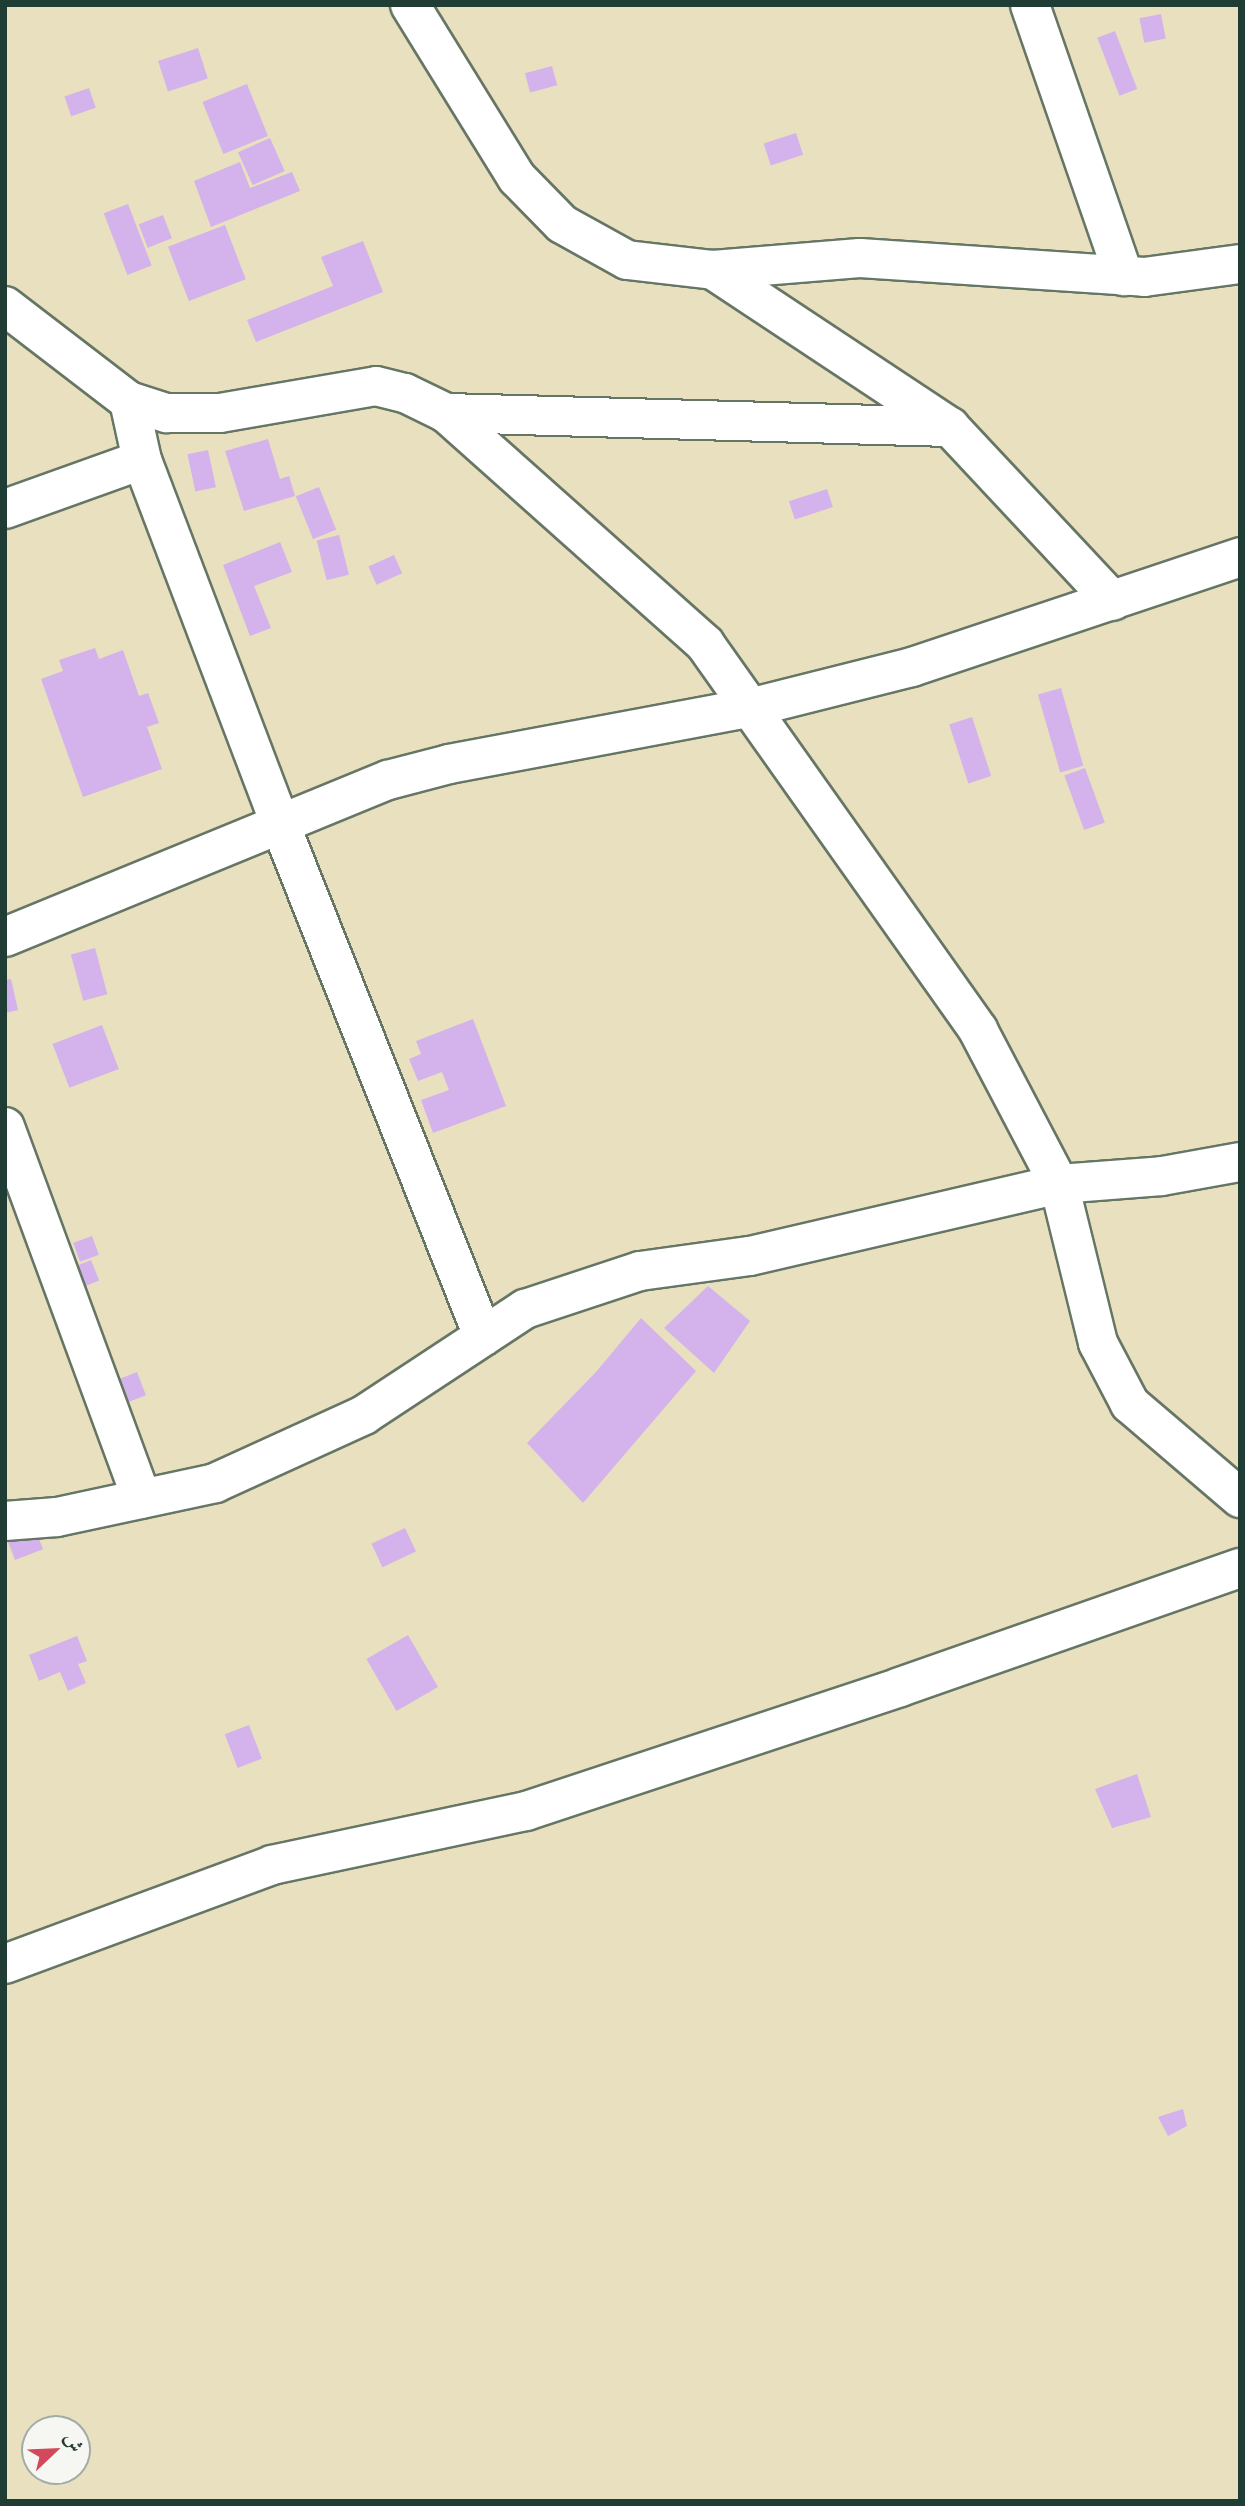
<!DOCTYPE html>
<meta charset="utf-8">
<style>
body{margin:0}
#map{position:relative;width:1245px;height:2506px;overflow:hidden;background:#e9e0bf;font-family:"IM FELL French Canon",Amiri,serif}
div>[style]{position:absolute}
.building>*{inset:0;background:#d4b2eb;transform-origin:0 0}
.roads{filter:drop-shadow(2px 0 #667665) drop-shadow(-2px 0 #667665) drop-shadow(0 2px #667665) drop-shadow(0 -2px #667665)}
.minor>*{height:38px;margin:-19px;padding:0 19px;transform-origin:19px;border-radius:19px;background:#fff}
span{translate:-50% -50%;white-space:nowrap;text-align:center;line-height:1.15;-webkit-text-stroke:7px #f6f6f2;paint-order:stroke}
.frame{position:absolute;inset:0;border:7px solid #1f3d34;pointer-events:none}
.north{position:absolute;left:21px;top:2415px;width:70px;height:70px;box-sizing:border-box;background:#f6f6f2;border:2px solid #a0aca6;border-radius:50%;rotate:67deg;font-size:19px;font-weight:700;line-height:28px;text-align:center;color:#1f3d34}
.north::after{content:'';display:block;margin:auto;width:24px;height:32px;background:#d1495b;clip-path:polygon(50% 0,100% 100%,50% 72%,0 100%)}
</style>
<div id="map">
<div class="building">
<div style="left:1161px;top:14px;width:25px;height:22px;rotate:79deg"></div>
<div style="left:1115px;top:31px;width:62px;height:19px;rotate:69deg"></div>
<div style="left:198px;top:48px;width:32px;height:42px;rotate:72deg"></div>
<div style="left:552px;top:66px;width:20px;height:28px;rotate:75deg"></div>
<div style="left:247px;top:84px;width:56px;height:48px;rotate:68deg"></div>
<div style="left:89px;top:88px;width:21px;height:26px;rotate:71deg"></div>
<div style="left:796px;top:133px;width:23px;height:34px;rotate:72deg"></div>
<div style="left:270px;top:138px;width:36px;height:35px;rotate:66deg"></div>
<div style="clip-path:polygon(240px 162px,250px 188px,292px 172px,300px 191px,211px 227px,194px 181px)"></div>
<div style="left:128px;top:204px;width:66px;height:26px;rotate:69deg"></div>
<div style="left:163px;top:215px;width:25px;height:26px;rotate:69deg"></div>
<div style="left:225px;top:225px;width:58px;height:61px;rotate:69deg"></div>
<div style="clip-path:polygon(363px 241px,383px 292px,256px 342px,247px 320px,333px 286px,321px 257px)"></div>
<div style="clip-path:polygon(268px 439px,280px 479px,289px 476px,295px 496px,244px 511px,225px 451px)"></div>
<div style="left:208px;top:450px;width:38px;height:21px;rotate:78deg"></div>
<div style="left:319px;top:487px;width:46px;height:25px;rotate:68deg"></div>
<div style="left:827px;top:489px;width:19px;height:40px;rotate:72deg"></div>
<div style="left:339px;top:535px;width:41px;height:23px;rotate:76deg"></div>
<div style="clip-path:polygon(280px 542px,292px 572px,254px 586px,271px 628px,250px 636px,223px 565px)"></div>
<div style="left:394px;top:555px;width:20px;height:28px;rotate:66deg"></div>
<div style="clip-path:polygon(95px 648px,99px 659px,123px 650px,139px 696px,148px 693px,159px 723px,147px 727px,162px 769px,83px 797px,41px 679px,63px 671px,59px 660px)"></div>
<div style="left:1061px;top:688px;width:81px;height:24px;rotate:74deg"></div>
<div style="left:972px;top:717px;width:62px;height:24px;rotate:72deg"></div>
<div style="left:1085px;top:768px;width:58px;height:22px;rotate:70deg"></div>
<div style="left:95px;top:948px;width:48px;height:25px;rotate:75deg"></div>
<div style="clip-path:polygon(11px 979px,18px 1010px,5px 1013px,5px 980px)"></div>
<div style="clip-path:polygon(473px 1019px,506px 1106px,433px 1133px,421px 1100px,449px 1090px,442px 1072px,418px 1081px,409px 1059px,421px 1054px,416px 1041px)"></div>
<div style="left:102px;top:1025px;width:47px;height:53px;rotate:69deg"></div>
<div style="left:92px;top:1236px;width:20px;height:20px;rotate:70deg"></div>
<div style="left:91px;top:1260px;width:22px;height:16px;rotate:68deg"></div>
<div style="clip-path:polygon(708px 1286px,750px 1321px,714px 1373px,664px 1328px)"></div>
<div style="clip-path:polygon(641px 1318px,696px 1371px,583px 1503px,527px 1443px,596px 1372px)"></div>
<div style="left:137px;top:1372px;width:25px;height:22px;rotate:69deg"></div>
<div style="left:33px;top:1523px;width:28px;height:30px;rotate:69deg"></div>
<div style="left:405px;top:1528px;width:26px;height:37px;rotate:65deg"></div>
<div style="left:408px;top:1635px;width:60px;height:48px;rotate:60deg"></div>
<div style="clip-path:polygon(77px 1636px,87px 1661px,78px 1664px,86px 1683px,68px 1691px,60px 1672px,39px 1681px,29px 1655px)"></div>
<div style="left:249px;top:1725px;width:36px;height:26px;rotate:69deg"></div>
<div style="clip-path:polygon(1137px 1774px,1151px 1817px,1112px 1828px,1095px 1789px)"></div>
<div style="clip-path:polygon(1183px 2109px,1187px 2126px,1168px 2136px,1158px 2117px)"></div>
</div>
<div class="roads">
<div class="minor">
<div style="left:410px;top:5px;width:203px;rotate:58.3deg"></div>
<div style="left:517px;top:178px;width:64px;rotate:45.6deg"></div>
<div style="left:562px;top:224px;width:74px;rotate:29deg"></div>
<div style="left:627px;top:260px;width:87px;rotate:6.6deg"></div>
<div style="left:713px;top:270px;width:147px;rotate:-4.7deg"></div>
<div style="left:860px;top:258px;width:285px;rotate:3.8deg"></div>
<div style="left:1144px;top:277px;width:97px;rotate:-7.7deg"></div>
<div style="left:1030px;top:5px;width:287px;rotate:70.9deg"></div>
<div style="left:713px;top:270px;width:284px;rotate:33.5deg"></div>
<div style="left:950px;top:427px;width:238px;rotate:46.9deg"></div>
<div style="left:5px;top:306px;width:156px;rotate:37.5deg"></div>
<div style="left:129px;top:401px;width:40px;rotate:18deg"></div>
<div style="left:167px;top:413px;width:53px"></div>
<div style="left:220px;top:413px;width:158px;rotate:-9.8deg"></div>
<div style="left:376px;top:386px;width:30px;rotate:14deg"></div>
<div style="left:405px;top:393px;width:46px;rotate:26deg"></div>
<div style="left:446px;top:413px;width:347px;rotate:41.7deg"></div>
<div style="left:705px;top:644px;width:473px;rotate:54.7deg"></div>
<div style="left:978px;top:1030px;width:174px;rotate:62.3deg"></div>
<div style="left:1059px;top:1184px;width:164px;rotate:76.2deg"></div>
<div style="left:1098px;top:1343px;width:69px;rotate:62.3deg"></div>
<div style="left:1130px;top:1404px;width:145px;rotate:40.5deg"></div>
<div style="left:129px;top:401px;width:60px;rotate:77.6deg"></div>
<div style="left:142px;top:460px;width:389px;rotate:69.2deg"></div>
<div style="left:280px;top:824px;width:551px;rotate:68.37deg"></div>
<div style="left:446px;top:413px;width:504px;rotate:1.59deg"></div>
<div style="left:5px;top:509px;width:145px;rotate:-19.7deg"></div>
<div style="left:5px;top:937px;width:414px;rotate:-22.3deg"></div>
<div style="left:388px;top:780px;width:63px;rotate:-14.7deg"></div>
<div style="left:449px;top:764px;width:309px;rotate:-10.6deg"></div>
<div style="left:753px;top:707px;width:164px;rotate:-14.1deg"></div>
<div style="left:912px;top:667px;width:346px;rotate:-18.5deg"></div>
<div style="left:5px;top:1127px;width:396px;rotate:69.8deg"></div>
<div style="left:5px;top:1521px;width:52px;rotate:-4.4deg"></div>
<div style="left:57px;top:1517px;width:162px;rotate:-12.1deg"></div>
<div style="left:215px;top:1483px;width:164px;rotate:-24.5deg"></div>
<div style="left:364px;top:1415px;width:193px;rotate:-33.4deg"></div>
<div style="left:525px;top:1309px;width:121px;rotate:-18.3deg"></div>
<div style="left:640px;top:1271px;width:111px;rotate:-7.8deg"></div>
<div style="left:750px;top:1256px;width:317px;rotate:-13.1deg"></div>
<div style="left:1059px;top:1184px;width:103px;rotate:-4.4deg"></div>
<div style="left:1162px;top:1176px;width:79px;rotate:-10.2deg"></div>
<div style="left:5px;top:1964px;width:285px;rotate:-20.3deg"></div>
<div style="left:272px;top:1865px;width:260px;rotate:-12deg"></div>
<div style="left:526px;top:1811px;width:394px;rotate:-18.3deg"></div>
<div style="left:900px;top:1687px;width:360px;rotate:-19.3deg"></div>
</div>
</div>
<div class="frame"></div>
<div class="north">ش</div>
</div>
